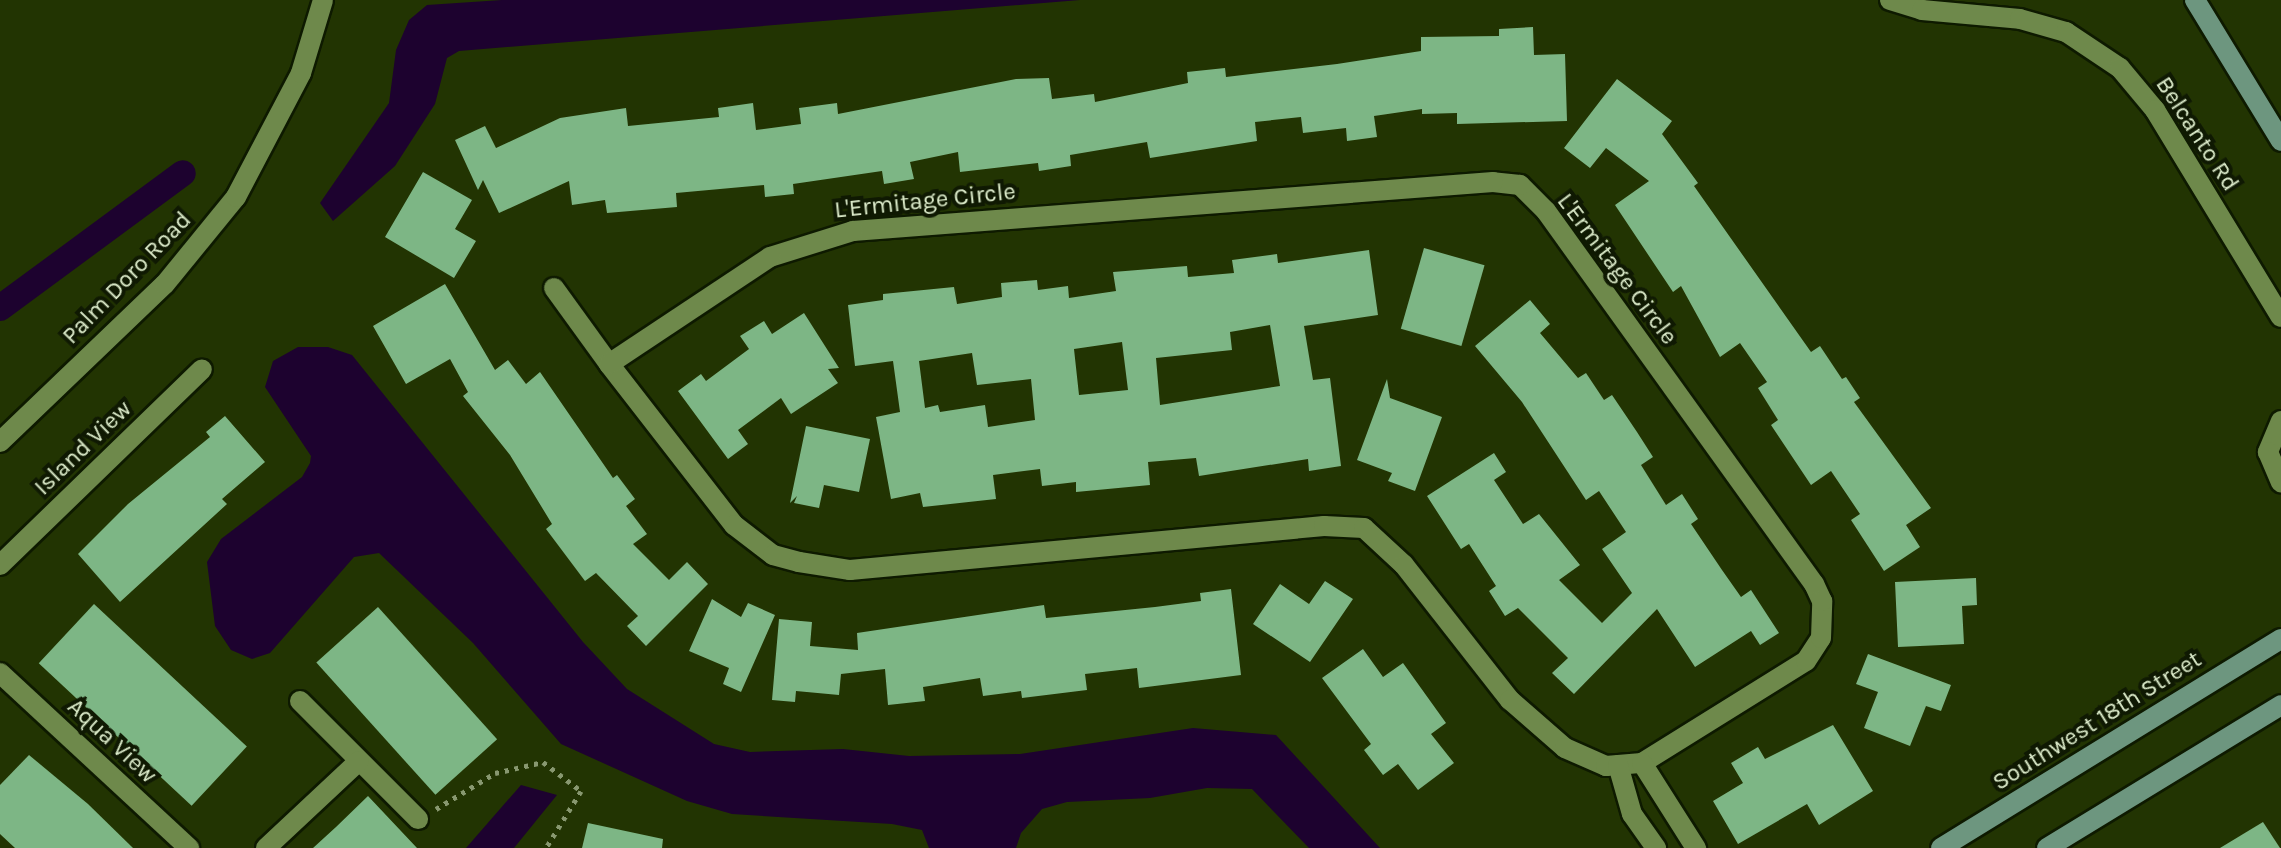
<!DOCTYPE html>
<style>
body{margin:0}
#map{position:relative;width:2281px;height:848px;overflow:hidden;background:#223402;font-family:Karla,sans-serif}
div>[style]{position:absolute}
.water>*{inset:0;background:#1d022f}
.canal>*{height:26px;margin:-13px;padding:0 13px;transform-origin:13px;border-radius:13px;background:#1d022f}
.building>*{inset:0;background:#7db685;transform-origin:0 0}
.path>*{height:5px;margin-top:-2.5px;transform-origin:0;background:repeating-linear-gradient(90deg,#889870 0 4px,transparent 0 10px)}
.roads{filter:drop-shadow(2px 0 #0e1a00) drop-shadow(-2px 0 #0e1a00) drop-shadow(0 2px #0e1a00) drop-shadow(0 -2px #0e1a00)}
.street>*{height:20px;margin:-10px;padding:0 10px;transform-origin:10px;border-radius:10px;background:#6e894b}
.secondary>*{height:20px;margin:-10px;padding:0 10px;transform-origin:10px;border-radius:10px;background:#6d967f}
span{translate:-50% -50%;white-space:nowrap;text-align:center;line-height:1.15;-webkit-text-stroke:8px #0f1902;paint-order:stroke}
.street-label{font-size:24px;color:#ddeccb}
</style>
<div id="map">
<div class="water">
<div style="clip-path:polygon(502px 0,1080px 0,459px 51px,447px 58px,435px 104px,395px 166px,333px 221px,320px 203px,389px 103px,396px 50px,409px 20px,427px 5px)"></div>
<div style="clip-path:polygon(298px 347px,328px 347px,352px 355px,583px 642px,627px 689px,714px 744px,750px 752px,843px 749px,909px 756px,1020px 754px,1193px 728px,1276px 735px,1380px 848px,1309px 848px,1252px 789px,1207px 788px,1150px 798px,1067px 802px,1042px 809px,1021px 833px,1016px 848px,929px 848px,922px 830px,892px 824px,732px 814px,687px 801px,561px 744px,473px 643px,379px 553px,354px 557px,270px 653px,252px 659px,231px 650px,215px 626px,207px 562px,221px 539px,302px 477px,310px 463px,311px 456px,265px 387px,273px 361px)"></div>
<div style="clip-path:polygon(521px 785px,557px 795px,514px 848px,466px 848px)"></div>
</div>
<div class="canal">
<div style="left:0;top:308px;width:227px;rotate:-36.4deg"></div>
</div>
<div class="building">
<div style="clip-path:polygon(1533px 27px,1534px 55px,1565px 54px,1567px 121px,1457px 124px,1457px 113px,1422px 114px,1422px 109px,1374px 116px,1377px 137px,1347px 141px,1346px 128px,1303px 133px,1301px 117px,1255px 122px,1257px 141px,1150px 158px,1147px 142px,1070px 155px,1071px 166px,1039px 171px,1038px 163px,960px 172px,958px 152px,910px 162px,914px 179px,884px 184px,882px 171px,793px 184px,794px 194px,765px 197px,764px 185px,676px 193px,677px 207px,607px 213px,605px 200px,572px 205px,569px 181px,499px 213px,483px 180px,478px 190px,455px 140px,485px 126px,496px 148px,560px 118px,626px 108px,628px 126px,719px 117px,718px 108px,753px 103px,756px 130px,801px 124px,799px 108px,837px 103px,838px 114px,1016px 79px,1049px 78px,1052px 99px,1094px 94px,1095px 102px,1188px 83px,1187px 72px,1225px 68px,1226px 77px,1337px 64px,1421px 51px,1421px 37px,1499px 36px,1499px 29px)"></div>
<div style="clip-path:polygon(1617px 79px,1672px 121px,1662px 134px,1698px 183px,1694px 186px,1811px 352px,1820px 346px,1842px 379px,1846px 377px,1860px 398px,1854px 402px,1931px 508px,1906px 525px,1920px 547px,1884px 571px,1851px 520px,1860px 514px,1831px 471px,1811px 485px,1771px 425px,1778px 420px,1758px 388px,1767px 382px,1740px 343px,1720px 357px,1681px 286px,1673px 292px,1615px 205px,1649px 181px,1606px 148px,1590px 168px,1564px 148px)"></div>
<div style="clip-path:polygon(423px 172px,472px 200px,455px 229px,476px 241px,454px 278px,385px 237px)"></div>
<div style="left:1424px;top:248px;width:63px;height:84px;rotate:16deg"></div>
<div style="clip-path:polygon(evenodd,1369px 250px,1378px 315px,1304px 326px,1313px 380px,1330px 378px,1341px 466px,1309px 471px,1308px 459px,1199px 476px,1196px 458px,1148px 462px,1150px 485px,1076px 492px,1076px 482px,1042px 486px,1040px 469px,993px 475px,996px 499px,923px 507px,920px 493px,891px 499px,876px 417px,900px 412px,893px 361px,855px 366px,848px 305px,883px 300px,883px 294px,954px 287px,957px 304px,1002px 297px,1001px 283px,1037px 280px,1038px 290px,1068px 286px,1069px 298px,1116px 291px,1113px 272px,1187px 266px,1188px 277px,1234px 273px,1232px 260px,1277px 254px,1278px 263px,1369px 250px,1270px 325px,1280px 386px,1160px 405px,1156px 358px,1232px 350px,1230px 332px,1270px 325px,1369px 250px,1122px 342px,1128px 390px,1079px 395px,1074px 349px,1122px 342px,1369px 250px,972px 353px,977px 385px,1031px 379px,1035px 420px,988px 427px,985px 405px,940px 412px,938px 405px,925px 408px,919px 361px,972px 353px)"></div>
<div style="clip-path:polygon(445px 284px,495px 370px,508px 360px,526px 384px,540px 372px,613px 478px,617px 475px,635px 499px,626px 506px,647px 534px,633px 544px,669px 580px,687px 562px,708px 584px,646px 646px,627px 626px,638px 616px,596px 573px,585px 581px,546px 529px,552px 524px,510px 455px,463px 396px,468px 392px,450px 359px,406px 384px,373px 326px)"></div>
<div style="clip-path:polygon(1530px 300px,1550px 324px,1540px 333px,1578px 378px,1586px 373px,1604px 400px,1612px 395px,1637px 432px,1653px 457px,1641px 465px,1666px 505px,1682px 494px,1698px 519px,1691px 524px,1722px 570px,1741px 597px,1751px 590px,1779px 633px,1760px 645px,1751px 631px,1695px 667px,1657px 609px,1574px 694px,1552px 673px,1568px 658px,1518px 608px,1505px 616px,1489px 591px,1496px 586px,1469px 544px,1461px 549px,1427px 496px,1494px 453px,1506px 472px,1494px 480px,1523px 524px,1539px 514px,1580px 565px,1559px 580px,1602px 623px,1632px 593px,1602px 549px,1626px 532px,1599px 491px,1586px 500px,1522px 402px,1475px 346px)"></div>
<div style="clip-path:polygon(804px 313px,839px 368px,828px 369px,838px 383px,791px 414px,781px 398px,738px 430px,748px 444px,728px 459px,678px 391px,701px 374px,706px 381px,749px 349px,740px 336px,764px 321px,772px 334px)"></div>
<div style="clip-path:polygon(1387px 379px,1390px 398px,1442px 417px,1415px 491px,1388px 481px,1392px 473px,1357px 460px)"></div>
<div style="clip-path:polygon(225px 416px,265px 462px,222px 499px,227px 504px,120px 602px,78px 554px,128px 504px,210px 437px,206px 432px)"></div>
<div style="clip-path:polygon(806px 426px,870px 439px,859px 492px,824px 485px,819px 508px,794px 503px,797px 496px,790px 503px)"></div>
<div style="clip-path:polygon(1976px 578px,1977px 605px,1962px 606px,1964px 644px,1898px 647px,1895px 582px)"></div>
<div style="clip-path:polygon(1325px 581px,1353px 599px,1310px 662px,1253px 624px,1280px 584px,1309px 604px)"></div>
<div style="clip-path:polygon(1231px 589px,1241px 675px,1139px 688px,1137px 668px,1085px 674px,1087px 690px,1022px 698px,1021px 691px,983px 696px,980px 678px,923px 687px,925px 701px,888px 705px,885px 669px,841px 674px,839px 695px,796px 691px,795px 702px,772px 700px,779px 619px,812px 622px,810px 646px,858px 650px,857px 633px,1044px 605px,1046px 618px,1155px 607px,1201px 601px,1200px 593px)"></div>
<div style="clip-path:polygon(712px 599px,741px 617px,748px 603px,775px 615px,741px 692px,723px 684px,729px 668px,689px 651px)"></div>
<div style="left:94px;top:604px;width:209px;height:81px;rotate:43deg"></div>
<div style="left:378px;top:607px;width:178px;height:83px;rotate:48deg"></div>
<div style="clip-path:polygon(1363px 649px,1383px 677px,1403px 663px,1446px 723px,1431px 734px,1454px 763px,1418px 790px,1398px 764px,1383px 775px,1364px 750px,1371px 744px,1322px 678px)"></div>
<div style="clip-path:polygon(1868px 654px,1951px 685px,1941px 711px,1926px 706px,1910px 746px,1864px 728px,1878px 692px,1856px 684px)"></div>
<div style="clip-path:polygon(1833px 725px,1873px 791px,1819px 825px,1807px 804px,1738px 844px,1713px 801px,1743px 783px,1731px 763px,1758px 747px,1765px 759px)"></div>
<div style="clip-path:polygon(29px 755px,88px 804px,133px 848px,15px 848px,0 834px,0 785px)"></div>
<div style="clip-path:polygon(368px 796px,417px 848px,313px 848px,336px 827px)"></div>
<div style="clip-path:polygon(2263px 822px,2280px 848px,2220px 848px)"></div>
<div style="clip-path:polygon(588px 823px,663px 839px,662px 848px,582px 848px)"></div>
</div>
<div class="path">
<div style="left:436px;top:809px;width:69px;rotate:-31.4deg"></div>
<div style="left:495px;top:773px;width:49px;rotate:-12.9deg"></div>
<div style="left:543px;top:762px;width:48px;rotate:37.3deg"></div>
<div style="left:581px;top:791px;width:67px;rotate:121.6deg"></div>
</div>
<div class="roads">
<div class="street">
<div style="left:1890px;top:0;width:34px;rotate:17deg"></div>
<div style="left:1922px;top:10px;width:98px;rotate:5.2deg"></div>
<div style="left:2020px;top:19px;width:48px;rotate:15.8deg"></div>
<div style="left:2066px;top:32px;width:65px;rotate:33.7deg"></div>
<div style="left:2120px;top:68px;width:55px;rotate:50.2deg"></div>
<div style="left:2155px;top:110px;width:242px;rotate:58.7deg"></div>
<div style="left:554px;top:288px;width:94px;rotate:54.1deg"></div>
<div style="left:609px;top:364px;width:204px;rotate:52.2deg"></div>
<div style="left:734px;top:525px;width:49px;rotate:37.6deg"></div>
<div style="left:773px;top:555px;width:27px;rotate:15deg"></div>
<div style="left:799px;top:562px;width:52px;rotate:8.9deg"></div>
<div style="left:850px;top:570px;width:476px;rotate:-5.3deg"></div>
<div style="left:1324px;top:526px;width:40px;rotate:2.9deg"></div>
<div style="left:1364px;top:528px;width:54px;rotate:42.8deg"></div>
<div style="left:1404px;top:565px;width:172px;rotate:51.9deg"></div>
<div style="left:1510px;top:700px;width:73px;rotate:41.1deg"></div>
<div style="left:1565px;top:748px;width:45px;rotate:23.7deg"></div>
<div style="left:1606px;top:766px;width:36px;rotate:-5deg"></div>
<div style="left:1642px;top:763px;width:193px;rotate:-31.9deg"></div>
<div style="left:1806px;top:661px;width:27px;rotate:-57deg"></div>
<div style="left:1821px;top:638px;width:37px;rotate:-88deg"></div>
<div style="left:1822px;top:601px;width:19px;rotate:-115deg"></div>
<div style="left:1814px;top:584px;width:459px;rotate:-125.7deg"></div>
<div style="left:1546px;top:211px;width:37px;rotate:-135deg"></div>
<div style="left:1520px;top:185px;width:27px;rotate:-174deg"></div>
<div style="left:1493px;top:182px;width:642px;rotate:175.62deg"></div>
<div style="left:853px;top:231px;width:87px;rotate:162.6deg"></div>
<div style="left:770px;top:257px;width:193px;rotate:146.4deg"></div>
<div style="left:2281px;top:421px;width:34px;rotate:113deg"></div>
<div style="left:2268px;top:452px;width:33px;rotate:67deg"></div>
<div style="left:0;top:442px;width:228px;rotate:-43.8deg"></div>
<div style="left:165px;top:284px;width:112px;rotate:-50.8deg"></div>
<div style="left:236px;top:197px;width:140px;rotate:-62.3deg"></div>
<div style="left:301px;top:73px;width:76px;rotate:-73.2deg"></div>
<div style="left:0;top:565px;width:281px;rotate:-44.1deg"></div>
<div style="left:0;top:673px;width:258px;rotate:42.8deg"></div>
<div style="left:300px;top:701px;width:167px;rotate:45deg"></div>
<div style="left:1642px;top:763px;width:101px;rotate:57.6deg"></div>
<div style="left:1618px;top:765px;width:51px;rotate:74.1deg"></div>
<div style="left:1632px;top:814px;width:42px;rotate:54.8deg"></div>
<div style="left:266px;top:848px;width:127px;rotate:-43.1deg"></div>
</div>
<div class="secondary">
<div style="left:2195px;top:0;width:165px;rotate:58.6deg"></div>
<div style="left:1941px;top:848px;width:399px;rotate:-31.6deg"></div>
<div style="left:2047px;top:848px;width:274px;rotate:-31.4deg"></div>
</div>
</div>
<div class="street-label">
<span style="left:2197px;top:134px;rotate:57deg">Belcanto Rd</span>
<span style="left:925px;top:201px;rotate:-6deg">L'Ermitage Circle</span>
<span style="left:1617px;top:269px;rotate:53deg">L'Ermitage Circle</span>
<span style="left:127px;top:278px;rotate:-46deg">Palm Doro Road</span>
<span style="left:83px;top:448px;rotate:-44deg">Island View</span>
<span style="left:2097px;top:721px;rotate:-32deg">Southwest 18th Street</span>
<span style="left:112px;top:741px;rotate:43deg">Aqua View</span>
</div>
</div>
